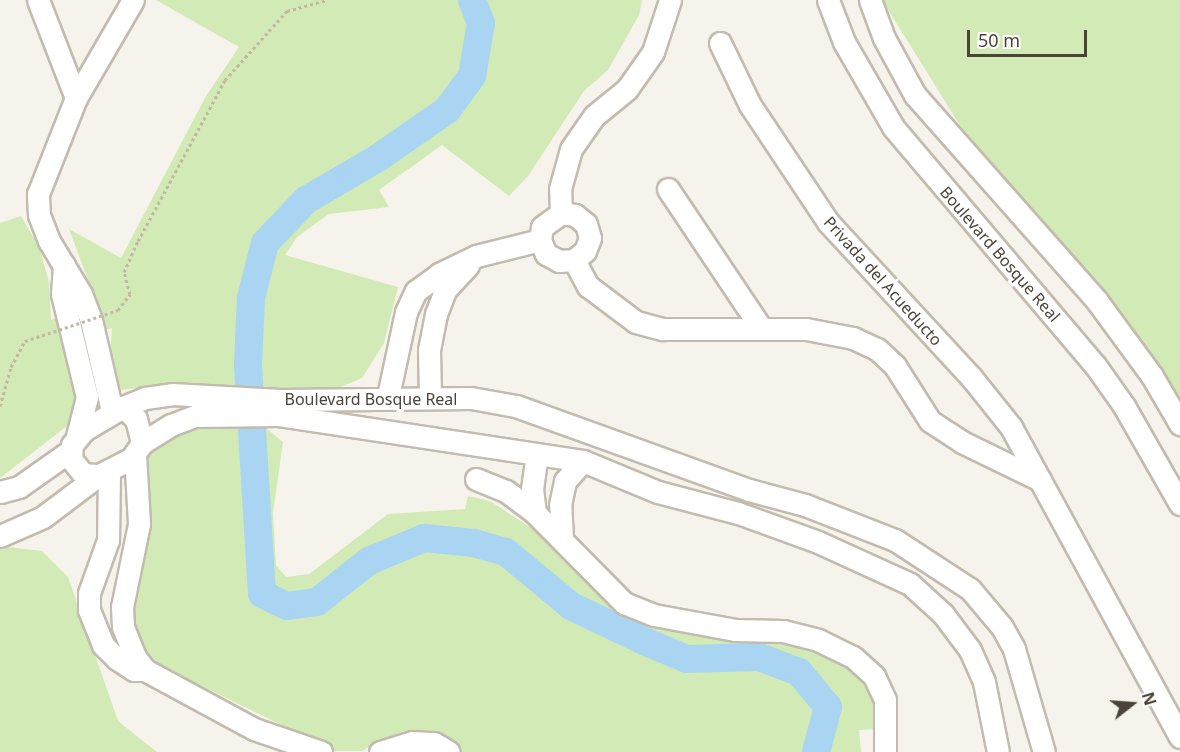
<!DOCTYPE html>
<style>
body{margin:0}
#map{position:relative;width:1180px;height:752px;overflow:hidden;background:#f6f3ec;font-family:"Noto Sans",sans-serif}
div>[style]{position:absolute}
.green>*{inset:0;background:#d2eab5}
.river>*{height:28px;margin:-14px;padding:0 14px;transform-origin:14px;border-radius:14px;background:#a9d4f2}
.path>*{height:3px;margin-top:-1.5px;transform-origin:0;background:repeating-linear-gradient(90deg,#c4b79f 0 3px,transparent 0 6px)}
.roads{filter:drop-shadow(2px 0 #c2bbae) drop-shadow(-2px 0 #c2bbae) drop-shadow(0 2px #c2bbae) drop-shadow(0 -2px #c2bbae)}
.minor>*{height:21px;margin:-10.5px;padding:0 10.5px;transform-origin:10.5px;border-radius:10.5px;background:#fff}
.path-bridge>*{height:3px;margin-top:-1.5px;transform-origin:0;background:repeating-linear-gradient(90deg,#c4b79f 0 3px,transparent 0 6px)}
span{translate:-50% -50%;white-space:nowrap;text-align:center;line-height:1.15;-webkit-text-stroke:6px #fff;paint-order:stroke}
.street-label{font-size:16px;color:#4b4439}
.north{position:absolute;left:1102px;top:674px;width:60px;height:60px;-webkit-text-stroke:4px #fff;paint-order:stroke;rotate:73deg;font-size:16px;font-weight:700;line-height:24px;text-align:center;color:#4b4439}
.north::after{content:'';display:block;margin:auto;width:21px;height:27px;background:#4b4439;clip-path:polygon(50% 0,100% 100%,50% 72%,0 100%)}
.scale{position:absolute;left:967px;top:30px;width:120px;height:27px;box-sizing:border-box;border:3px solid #4b4439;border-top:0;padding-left:8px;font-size:18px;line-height:21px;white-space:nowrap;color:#4b4439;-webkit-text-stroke:4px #fff;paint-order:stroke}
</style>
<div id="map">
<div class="green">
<div style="clip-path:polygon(156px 0,642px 0,639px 15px,608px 70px,584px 91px,528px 176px,509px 196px,442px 145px,379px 190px,389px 207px,329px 214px,297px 237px,285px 255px,398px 287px,384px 343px,362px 378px,341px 387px,304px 391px,159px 386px,118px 390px,110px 355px,112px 328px,64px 341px,81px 402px,67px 426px,0 478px,0 223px,21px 216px,39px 247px,49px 282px,51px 320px,96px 301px,69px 229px,121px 258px,206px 96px,239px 47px)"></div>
<div style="clip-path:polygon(882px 0,1180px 0,1180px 399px,1103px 289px,961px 127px)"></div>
<div style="clip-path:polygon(210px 423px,261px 424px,283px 442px,273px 513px,276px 565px,286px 577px,309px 574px,388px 514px,465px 509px,468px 496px,490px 501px,550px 540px,642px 619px,793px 638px,862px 669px,879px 698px,877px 729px,859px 730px,861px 752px,460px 752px,433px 738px,385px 738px,362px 751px,335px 751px,157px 664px,137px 637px,128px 606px,142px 463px,174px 432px)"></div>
<div style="clip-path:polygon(8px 547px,42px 551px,68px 577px,118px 721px,157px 752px,0 752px,0 549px)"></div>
</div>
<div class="river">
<div style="left:472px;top:0;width:25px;rotate:69deg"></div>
<div style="left:481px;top:23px;width:54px;rotate:99.6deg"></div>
<div style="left:472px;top:76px;width:42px;rotate:126.3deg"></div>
<div style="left:447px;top:110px;width:84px;rotate:145.2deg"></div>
<div style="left:378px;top:158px;width:83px;rotate:149.7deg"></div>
<div style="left:306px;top:200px;width:59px;rotate:133.6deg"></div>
<div style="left:265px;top:243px;width:57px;rotate:104.3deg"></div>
<div style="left:251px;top:298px;width:67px;rotate:92.6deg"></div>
<div style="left:248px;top:365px;width:229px;rotate:86.5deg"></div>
<div style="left:262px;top:594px;width:28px;rotate:26deg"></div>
<div style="left:287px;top:606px;width:30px;rotate:-8deg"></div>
<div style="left:317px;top:602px;width:66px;rotate:-38.3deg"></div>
<div style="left:369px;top:561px;width:60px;rotate:-22.7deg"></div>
<div style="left:424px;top:538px;width:50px;rotate:5.7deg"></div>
<div style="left:474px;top:543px;width:33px;rotate:16deg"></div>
<div style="left:506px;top:552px;width:85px;rotate:39.7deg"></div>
<div style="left:571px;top:606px;width:83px;rotate:25.6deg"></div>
<div style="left:646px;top:642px;width:44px;rotate:22.5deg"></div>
<div style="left:687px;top:659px;width:72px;rotate:-1.6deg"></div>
<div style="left:759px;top:657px;width:43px;rotate:20.6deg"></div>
<div style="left:799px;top:672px;width:45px;rotate:50.4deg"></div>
<div style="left:828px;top:707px;width:47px;rotate:104.9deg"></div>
</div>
<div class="path">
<div style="left:118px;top:310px;width:20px;rotate:-53deg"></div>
<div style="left:130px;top:294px;width:23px;rotate:-105deg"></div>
<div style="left:124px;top:272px;width:34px;rotate:-66deg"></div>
<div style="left:138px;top:241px;width:183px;rotate:-61.6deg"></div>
<div style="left:225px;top:80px;width:93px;rotate:-48.1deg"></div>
<div style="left:287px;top:11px;width:41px;rotate:-15.4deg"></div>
<div style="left:0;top:406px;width:41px;rotate:-74.2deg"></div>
<div style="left:11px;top:367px;width:30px;rotate:-62deg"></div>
</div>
<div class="roads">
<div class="minor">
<div style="left:38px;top:0;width:105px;rotate:68.8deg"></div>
<div style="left:828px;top:0;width:45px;rotate:69.1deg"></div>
<div style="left:844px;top:42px;width:98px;rotate:60deg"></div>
<div style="left:893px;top:127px;width:312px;rotate:49.7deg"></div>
<div style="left:1095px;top:365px;width:50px;rotate:54.7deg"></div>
<div style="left:1124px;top:406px;width:113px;rotate:60.3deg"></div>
<div style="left:870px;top:0;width:40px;rotate:69.8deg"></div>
<div style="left:884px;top:38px;width:65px;rotate:61.5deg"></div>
<div style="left:915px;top:95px;width:275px;rotate:48.5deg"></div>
<div style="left:1097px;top:301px;width:93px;rotate:53.7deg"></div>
<div style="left:1152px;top:376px;width:56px;rotate:59.7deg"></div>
<div style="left:720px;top:43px;width:69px;rotate:64.2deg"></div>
<div style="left:750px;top:105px;width:141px;rotate:56.3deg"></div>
<div style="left:828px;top:222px;width:211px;rotate:47.3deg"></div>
<div style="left:971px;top:377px;width:64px;rotate:51.3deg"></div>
<div style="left:1011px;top:427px;width:353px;rotate:61.4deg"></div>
<div style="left:668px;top:189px;width:167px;rotate:56.2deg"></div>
<div style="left:561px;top:213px;width:24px;rotate:-92deg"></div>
<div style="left:560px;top:189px;width:41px;rotate:-74.6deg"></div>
<div style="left:571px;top:149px;width:40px;rotate:-55.1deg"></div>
<div style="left:594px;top:116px;width:43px;rotate:-39.3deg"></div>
<div style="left:627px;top:89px;width:45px;rotate:-54.9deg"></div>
<div style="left:653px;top:52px;width:55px;rotate:-71.9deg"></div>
<div style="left:540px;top:240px;width:15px;rotate:67deg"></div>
<div style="left:546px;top:254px;width:15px;rotate:28deg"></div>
<div style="left:559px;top:261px;width:15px;rotate:-4deg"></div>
<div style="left:574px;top:260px;width:14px;rotate:-39deg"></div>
<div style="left:585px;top:251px;width:14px;rotate:-69deg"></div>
<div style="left:590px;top:238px;width:15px;rotate:-106deg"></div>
<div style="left:586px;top:224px;width:14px;rotate:-141deg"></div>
<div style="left:575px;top:215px;width:14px;rotate:-172deg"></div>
<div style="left:540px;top:240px;width:13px;rotate:-81deg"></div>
<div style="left:542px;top:227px;width:24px;rotate:-36deg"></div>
<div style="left:574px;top:260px;width:30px;rotate:62deg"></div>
<div style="left:588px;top:286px;width:60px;rotate:36.9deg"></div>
<div style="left:636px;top:322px;width:28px;rotate:15deg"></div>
<div style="left:663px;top:329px;width:143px"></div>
<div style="left:806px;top:329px;width:48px;rotate:10.8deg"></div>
<div style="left:853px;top:338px;width:26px;rotate:25deg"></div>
<div style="left:877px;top:349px;width:25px;rotate:43deg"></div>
<div style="left:895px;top:366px;width:65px;rotate:57.5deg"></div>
<div style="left:930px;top:421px;width:38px;rotate:33deg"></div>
<div style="left:962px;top:442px;width:87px;rotate:26deg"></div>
<div style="left:64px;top:265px;width:29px;rotate:94deg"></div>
<div style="left:62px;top:294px;width:106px;rotate:76.4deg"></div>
<div style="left:87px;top:397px;width:40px;rotate:104.4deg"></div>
<div style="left:388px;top:396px;width:86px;rotate:-77.9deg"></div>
<div style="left:406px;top:312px;width:23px;rotate:-65deg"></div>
<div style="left:416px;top:291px;width:29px;rotate:-36deg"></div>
<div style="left:439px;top:274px;width:41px;rotate:-25.9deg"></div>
<div style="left:476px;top:256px;width:66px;rotate:-14deg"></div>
<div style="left:430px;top:397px;width:47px;rotate:-91.2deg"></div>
<div style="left:429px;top:350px;width:37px;rotate:-79deg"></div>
<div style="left:436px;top:314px;width:26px;rotate:-69deg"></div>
<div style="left:445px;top:290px;width:34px;rotate:-47deg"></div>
<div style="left:123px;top:407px;width:24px;rotate:-22deg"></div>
<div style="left:145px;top:398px;width:27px;rotate:-8deg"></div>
<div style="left:172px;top:394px;width:109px;rotate:3.2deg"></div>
<div style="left:281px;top:400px;width:190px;rotate:-0.6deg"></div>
<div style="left:471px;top:398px;width:46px;rotate:10.1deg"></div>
<div style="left:516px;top:406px;width:248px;rotate:19.8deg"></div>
<div style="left:749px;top:490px;width:58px;rotate:15deg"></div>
<div style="left:805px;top:505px;width:97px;rotate:21.3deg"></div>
<div style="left:895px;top:540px;width:90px;rotate:33.2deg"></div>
<div style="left:970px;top:589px;width:50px;rotate:49.9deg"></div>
<div style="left:1002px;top:627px;width:25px;rotate:61deg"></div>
<div style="left:1014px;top:649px;width:107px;rotate:73.8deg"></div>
<div style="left:112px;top:411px;width:93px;rotate:-103deg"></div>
<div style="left:91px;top:320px;width:28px;rotate:-111deg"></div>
<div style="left:81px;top:294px;width:62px;rotate:-121.1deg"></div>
<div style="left:49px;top:241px;width:28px;rotate:-111deg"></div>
<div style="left:39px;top:215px;width:21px;rotate:-93deg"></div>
<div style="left:38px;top:194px;width:103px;rotate:-68.4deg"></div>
<div style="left:76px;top:98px;width:113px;rotate:-59.8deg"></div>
<div style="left:142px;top:443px;width:25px;rotate:-104deg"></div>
<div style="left:136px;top:419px;width:18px;rotate:-137deg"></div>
<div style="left:123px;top:407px;width:45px;rotate:149.5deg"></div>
<div style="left:84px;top:430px;width:19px;rotate:129deg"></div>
<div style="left:72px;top:445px;width:14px;rotate:94deg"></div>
<div style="left:71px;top:459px;width:19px;rotate:51deg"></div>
<div style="left:83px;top:474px;width:16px;rotate:4deg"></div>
<div style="left:99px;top:475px;width:36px;rotate:-27deg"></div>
<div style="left:131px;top:459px;width:19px;rotate:-55deg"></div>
<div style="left:142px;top:443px;width:34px;rotate:-32deg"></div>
<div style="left:171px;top:425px;width:26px;rotate:-21deg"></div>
<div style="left:195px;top:416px;width:84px;rotate:-0.7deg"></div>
<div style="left:279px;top:415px;width:307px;rotate:8.6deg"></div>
<div style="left:583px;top:461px;width:81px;rotate:22.5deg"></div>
<div style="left:658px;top:492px;width:83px;rotate:14.7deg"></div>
<div style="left:738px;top:513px;width:85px;rotate:19.9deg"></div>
<div style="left:818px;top:542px;width:101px;rotate:24.5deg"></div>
<div style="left:910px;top:584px;width:45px;rotate:42.3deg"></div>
<div style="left:943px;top:614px;width:45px;rotate:53.1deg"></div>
<div style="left:970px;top:650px;width:35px;rotate:66deg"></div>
<div style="left:984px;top:682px;width:71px;rotate:78.7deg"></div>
<div style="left:135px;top:454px;width:70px;rotate:86.7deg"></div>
<div style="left:139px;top:524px;width:85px;rotate:101.6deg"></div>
<div style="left:122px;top:607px;width:20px;rotate:87deg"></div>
<div style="left:123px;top:627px;width:32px;rotate:68deg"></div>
<div style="left:135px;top:657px;width:16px;rotate:52deg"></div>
<div style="left:145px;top:670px;width:124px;rotate:28.4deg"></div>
<div style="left:254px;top:729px;width:71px;rotate:18.9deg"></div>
<div style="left:109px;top:472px;width:68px;rotate:90.8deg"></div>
<div style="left:108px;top:540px;width:56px;rotate:109.7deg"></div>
<div style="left:89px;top:593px;width:17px;rotate:90deg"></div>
<div style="left:89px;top:610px;width:38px;rotate:68deg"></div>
<div style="left:103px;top:645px;width:20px;rotate:45deg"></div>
<div style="left:117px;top:659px;width:20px;rotate:33deg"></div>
<div style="left:134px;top:670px;width:11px"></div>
<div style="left:476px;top:479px;width:32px;rotate:22deg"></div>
<div style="left:506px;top:491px;width:36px;rotate:37deg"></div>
<div style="left:535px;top:513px;width:127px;rotate:45.3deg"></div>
<div style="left:624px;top:603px;width:32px;rotate:22deg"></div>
<div style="left:654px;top:615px;width:82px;rotate:10.5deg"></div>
<div style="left:735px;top:630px;width:48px;rotate:1.2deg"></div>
<div style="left:783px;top:631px;width:36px;rotate:14deg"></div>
<div style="left:818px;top:640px;width:39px;rotate:26deg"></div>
<div style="left:853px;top:657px;width:28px;rotate:42deg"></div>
<div style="left:874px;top:676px;width:26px;rotate:65deg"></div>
<div style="left:885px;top:700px;width:52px;rotate:90deg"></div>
<div style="left:0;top:492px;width:20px;rotate:-15deg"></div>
<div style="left:19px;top:487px;width:62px;rotate:-35.2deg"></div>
<div style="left:535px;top:513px;width:24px;rotate:-97deg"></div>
<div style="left:532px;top:489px;width:35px;rotate:-82deg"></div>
<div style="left:0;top:536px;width:47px;rotate:-23.8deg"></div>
<div style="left:43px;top:517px;width:70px;rotate:-36.9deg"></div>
<div style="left:562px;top:538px;width:33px;rotate:-93deg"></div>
<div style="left:560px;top:505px;width:25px;rotate:-78deg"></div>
<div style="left:565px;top:481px;width:27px;rotate:-48deg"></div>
<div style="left:380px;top:752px;width:34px;rotate:-17deg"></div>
<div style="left:412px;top:742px;width:22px;rotate:3deg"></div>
<div style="left:434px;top:743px;width:17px;rotate:31deg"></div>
</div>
</div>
<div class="path-bridge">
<div style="left:25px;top:341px;width:98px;rotate:-18.4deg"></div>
</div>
<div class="street-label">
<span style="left:1000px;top:254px;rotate:49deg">Boulevard Bosque Real</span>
<span style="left:883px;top:281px;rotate:48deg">Privada del Acueducto</span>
<span style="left:371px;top:399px">Boulevard Bosque Real</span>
</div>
<div class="north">N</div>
<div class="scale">50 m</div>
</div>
